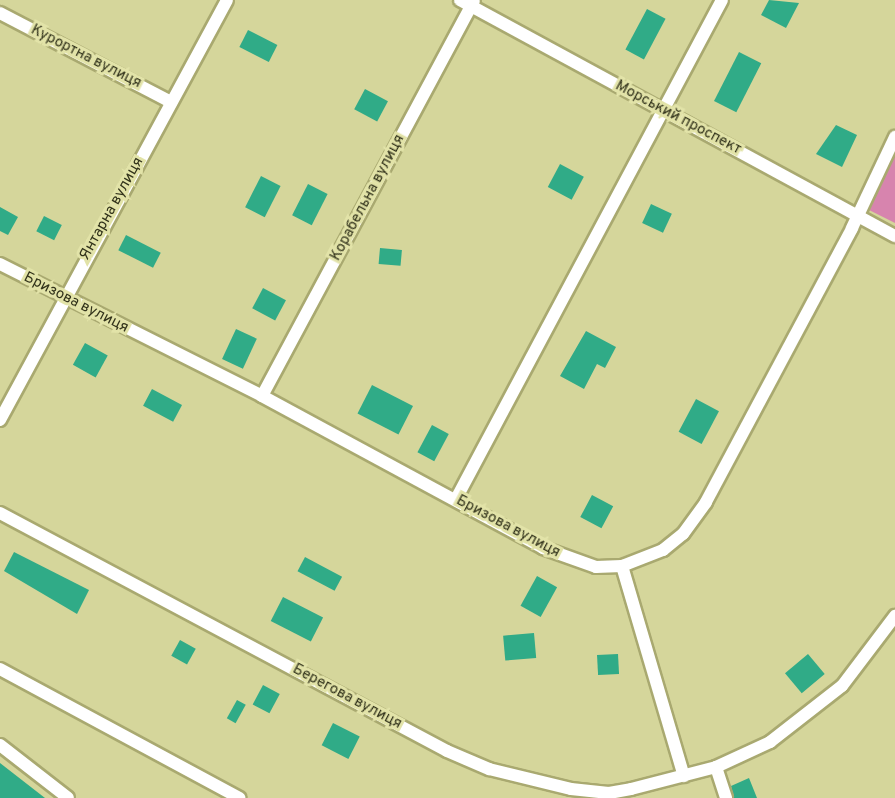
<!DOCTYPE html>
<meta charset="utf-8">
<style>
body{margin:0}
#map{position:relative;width:895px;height:798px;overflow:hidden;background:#d5d69b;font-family:Overpass,sans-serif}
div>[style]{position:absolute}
.green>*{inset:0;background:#d784ae}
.building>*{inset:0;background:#30ab87;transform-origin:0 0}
.roads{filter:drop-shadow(2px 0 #a9a970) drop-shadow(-2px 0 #a9a970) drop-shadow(0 2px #a9a970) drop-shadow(0 -2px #a9a970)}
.minor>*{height:12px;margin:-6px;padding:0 6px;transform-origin:6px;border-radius:6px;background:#fff}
span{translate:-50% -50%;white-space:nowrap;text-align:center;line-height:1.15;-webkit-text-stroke:6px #e2e3a8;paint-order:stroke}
.street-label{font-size:15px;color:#32331b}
</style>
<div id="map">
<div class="green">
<div style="clip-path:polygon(895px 156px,895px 223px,867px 209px)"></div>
</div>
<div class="building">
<div style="clip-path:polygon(769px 0,799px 3px,786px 28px,761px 15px)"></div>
<div style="left:647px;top:9px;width:21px;height:46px;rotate:28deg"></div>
<div style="left:248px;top:30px;width:33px;height:19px;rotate:27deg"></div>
<div style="left:739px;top:52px;width:25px;height:55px;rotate:27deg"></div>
<div style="left:365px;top:89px;width:26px;height:23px;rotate:28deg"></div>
<div style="clip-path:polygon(836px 125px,857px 135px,842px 167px,816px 154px)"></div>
<div style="left:560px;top:164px;width:27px;height:26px;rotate:28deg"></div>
<div style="left:261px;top:176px;width:22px;height:35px;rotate:27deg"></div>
<div style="left:308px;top:184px;width:22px;height:35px;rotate:27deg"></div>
<div style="left:651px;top:204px;width:23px;height:21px;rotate:25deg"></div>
<div style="clip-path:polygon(0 207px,18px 217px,8px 235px,0 231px)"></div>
<div style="left:44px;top:216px;width:20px;height:17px;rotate:27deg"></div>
<div style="left:126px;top:235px;width:39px;height:17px;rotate:27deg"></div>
<div style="left:380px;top:248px;width:22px;height:16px;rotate:5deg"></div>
<div style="left:263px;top:288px;width:26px;height:23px;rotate:28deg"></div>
<div style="left:236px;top:329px;width:23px;height:33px;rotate:25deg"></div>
<div style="clip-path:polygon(586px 331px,616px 347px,605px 368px,597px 364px,584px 389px,560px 376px)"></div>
<div style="left:85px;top:343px;width:26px;height:25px;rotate:29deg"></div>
<div style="left:372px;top:385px;width:46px;height:32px;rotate:27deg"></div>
<div style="left:152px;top:389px;width:34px;height:19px;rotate:28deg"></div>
<div style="left:696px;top:399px;width:26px;height:37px;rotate:28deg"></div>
<div style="left:432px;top:425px;width:19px;height:31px;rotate:28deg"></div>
<div style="left:592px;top:495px;width:24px;height:25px;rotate:28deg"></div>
<div style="clip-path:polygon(14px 552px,89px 590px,77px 614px,4px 571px)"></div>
<div style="left:305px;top:557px;width:42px;height:16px;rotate:28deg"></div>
<div style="left:537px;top:576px;width:23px;height:34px;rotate:29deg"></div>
<div style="left:283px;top:597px;width:45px;height:27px;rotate:27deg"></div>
<div style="left:534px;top:633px;width:25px;height:31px;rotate:85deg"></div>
<div style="left:180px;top:640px;width:18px;height:18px;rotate:29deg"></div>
<div style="left:618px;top:654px;width:20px;height:21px;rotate:87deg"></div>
<div style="left:808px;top:654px;width:26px;height:30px;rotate:50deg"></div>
<div style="left:263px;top:685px;width:19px;height:22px;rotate:28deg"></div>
<div style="left:237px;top:700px;width:10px;height:21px;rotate:29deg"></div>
<div style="left:333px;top:723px;width:30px;height:25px;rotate:27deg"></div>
<div style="clip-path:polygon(0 763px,45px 798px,0 798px)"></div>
<div style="clip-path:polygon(749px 778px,757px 798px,734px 798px,731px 786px)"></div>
</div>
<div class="roads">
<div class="minor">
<div style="left:460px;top:0;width:495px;rotate:28.5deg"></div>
<div style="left:0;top:13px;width:193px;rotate:27.5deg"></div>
<div style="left:0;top:264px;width:293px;rotate:26.7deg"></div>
<div style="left:262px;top:396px;width:319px;rotate:28.4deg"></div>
<div style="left:543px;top:548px;width:56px;rotate:19.7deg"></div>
<div style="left:596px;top:567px;width:26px;rotate:-2deg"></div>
<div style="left:622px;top:566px;width:44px;rotate:-21.3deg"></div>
<div style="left:663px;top:550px;width:26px;rotate:-39deg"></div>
<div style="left:683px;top:534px;width:39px;rotate:-54deg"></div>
<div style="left:706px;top:502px;width:310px;rotate:-61.9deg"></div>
<div style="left:852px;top:228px;width:101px;rotate:-64.7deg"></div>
<div style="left:262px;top:396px;width:448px;rotate:-61.8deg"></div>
<div style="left:0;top:420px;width:477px;rotate:-61.6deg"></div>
<div style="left:456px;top:499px;width:565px;rotate:-61.94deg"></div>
<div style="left:0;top:513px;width:506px;rotate:28.03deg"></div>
<div style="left:447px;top:751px;width:46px;rotate:23.2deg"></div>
<div style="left:489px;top:769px;width:84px;rotate:13.7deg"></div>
<div style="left:571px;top:789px;width:38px;rotate:6deg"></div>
<div style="left:609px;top:793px;width:22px;rotate:-10deg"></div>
<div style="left:631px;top:789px;width:88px;rotate:-14.5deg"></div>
<div style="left:716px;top:767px;width:60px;rotate:-24.8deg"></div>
<div style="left:770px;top:742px;width:91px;rotate:-37.9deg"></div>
<div style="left:842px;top:686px;width:88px;rotate:-52.9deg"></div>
<div style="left:622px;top:566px;width:219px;rotate:73.6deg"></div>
<div style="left:0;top:669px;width:272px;rotate:28.3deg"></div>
<div style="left:0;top:745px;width:86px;rotate:37.9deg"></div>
<div style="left:716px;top:767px;width:33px;rotate:72deg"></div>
</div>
</div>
<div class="street-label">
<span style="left:86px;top:57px;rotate:27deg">Курортна вулиця</span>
<span style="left:678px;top:118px;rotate:28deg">Морський проспект</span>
<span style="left:368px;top:198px;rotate:-62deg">Корабельна вулиця</span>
<span style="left:112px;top:209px;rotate:-61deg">Янтарна вулиця</span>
<span style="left:76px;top:303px;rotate:27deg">Бризова вулиця</span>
<span style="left:508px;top:527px;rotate:28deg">Бризова вулиця</span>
<span style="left:347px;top:697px;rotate:28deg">Берегова вулиця</span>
</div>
</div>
